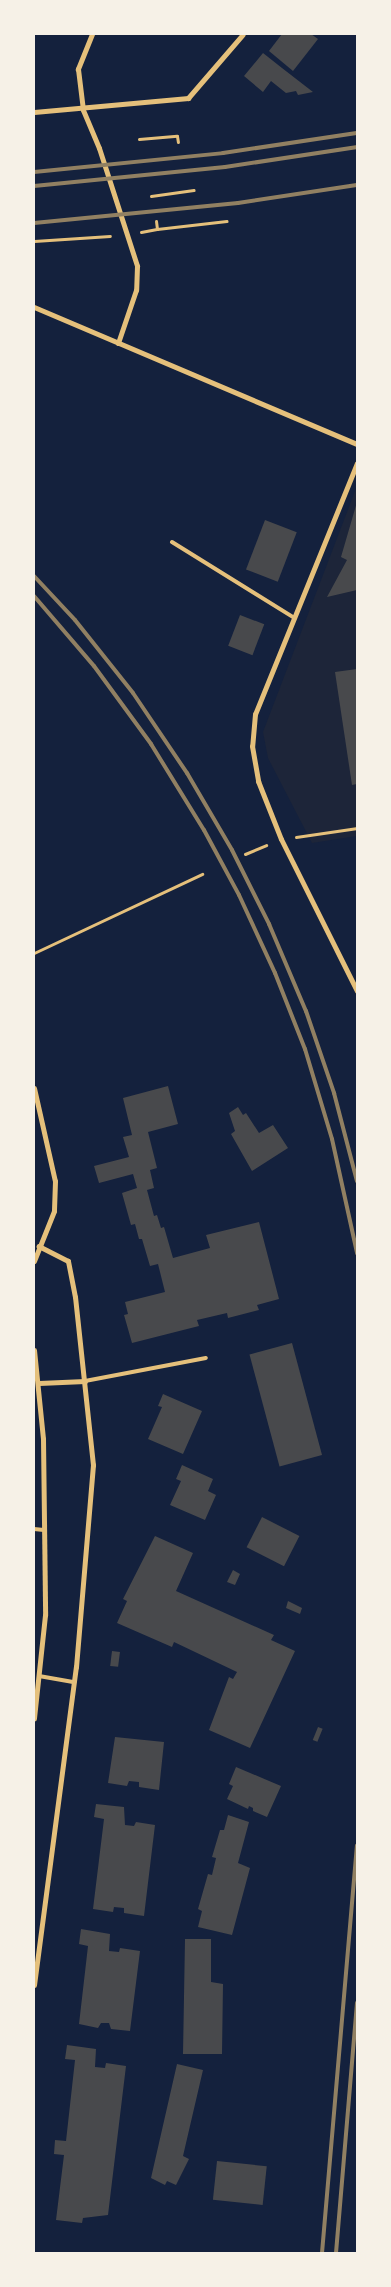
<!DOCTYPE html>
<style>
body{margin:0}
#map{position:relative;width:391px;height:2287px;overflow:hidden;background:#14213d;font-family:"Noto Serif",serif}
div>[style]{position:absolute}
.green>*{inset:0;background:#1d2539}
.building>*{inset:0;background:#48494c;transform-origin:0 0}
.path>*{height:3px;margin:-1.5px;padding:0 1.5px;transform-origin:1.5px;border-radius:1.5px;background:#e5c07b}
.service>*{height:4px;margin:-2px;padding:0 2px;transform-origin:2px;border-radius:2px;background:#e5c07b}
.minor>*{height:5px;margin:-2.5px;padding:0 2.5px;transform-origin:2.5px;border-radius:2.5px;background:#e5c07b}
.rail>*{height:4px;margin:-2px;padding:0 2px;transform-origin:2px;border-radius:2px;background:#918062}
span{translate:-50% -50%;white-space:nowrap;text-align:center;line-height:1.15;-webkit-text-stroke:4px #f6f1e7;paint-order:stroke}
.frame{position:absolute;inset:0;border:35px solid #f6f1e7;pointer-events:none}
</style>
<div id="map">
<div class="green">
<div style="clip-path:polygon(357px 486px,357px 836px,312px 843px,268px 758px,263px 732px)"></div>
</div>
<div class="building">
<div style="clip-path:polygon(282px 34px,311px 34px,318px 39px,293px 71px,269px 51px)"></div>
<div style="clip-path:polygon(263px 53px,282px 68px,313px 92px,298px 95px,296px 91px,286px 93px,271px 81px,263px 92px,244px 76px)"></div>
<div style="clip-path:polygon(357px 502px,357px 590px,327px 597px,347px 560px,341px 557px)"></div>
<div style="left:265px;top:520px;width:34px;height:53px;rotate:21deg"></div>
<div style="left:240px;top:615px;width:26px;height:33px;rotate:21deg"></div>
<div style="clip-path:polygon(357px 669px,357px 784px,352px 785px,335px 672px)"></div>
<div style="clip-path:polygon(168px 1086px,178px 1124px,148px 1132px,157px 1168px,150px 1170px,154px 1188px,147px 1190px,154px 1216px,157px 1215px,161px 1228px,164px 1227px,173px 1258px,210px 1248px,206px 1235px,259px 1222px,279px 1299px,257px 1305px,259px 1310px,228px 1318px,227px 1313px,197px 1320px,199px 1326px,132px 1343px,124px 1315px,128px 1314px,125px 1302px,165px 1292px,158px 1264px,150px 1266px,142px 1239px,139px 1239px,135px 1224px,131px 1225px,122px 1193px,137px 1188px,133px 1174px,99px 1183px,94px 1166px,129px 1157px,123px 1137px,132px 1135px,123px 1098px)"></div>
<div style="clip-path:polygon(238px 1107px,243px 1115px,246px 1113px,259px 1133px,273px 1125px,288px 1148px,252px 1171px,231px 1134px,235px 1131px,229px 1113px)"></div>
<div style="left:292px;top:1343px;width:116px;height:44px;rotate:75deg"></div>
<div style="clip-path:polygon(163px 1394px,202px 1411px,183px 1454px,148px 1439px,162px 1407px,158px 1406px)"></div>
<div style="clip-path:polygon(182px 1465px,213px 1479px,208px 1491px,216px 1495px,205px 1520px,170px 1505px,181px 1481px,176px 1479px)"></div>
<div style="left:262px;top:1517px;width:42px;height:34px;rotate:27deg"></div>
<div style="clip-path:polygon(155px 1536px,193px 1553px,176px 1591px,274px 1635px,271px 1640px,295px 1651px,250px 1748px,209px 1730px,229px 1677px,233px 1679px,237px 1672px,174px 1642px,172px 1647px,117px 1623px,127px 1601px,123px 1599px)"></div>
<div style="clip-path:polygon(233px 1570px,240px 1574px,235px 1585px,227px 1582px)"></div>
<div style="clip-path:polygon(288px 1601px,302px 1608px,300px 1614px,286px 1608px)"></div>
<div style="left:112px;top:1651px;width:8px;height:15px;rotate:7deg"></div>
<div style="left:318px;top:1727px;width:5px;height:14px;rotate:22deg"></div>
<div style="clip-path:polygon(115px 1737px,164px 1742px,159px 1790px,139px 1787px,139px 1782px,129px 1781px,127px 1786px,108px 1783px)"></div>
<div style="clip-path:polygon(236px 1767px,281px 1786px,267px 1817px,253px 1811px,253px 1808px,249px 1806px,248px 1809px,227px 1799px,233px 1786px,229px 1784px)"></div>
<div style="clip-path:polygon(96px 1804px,124px 1807px,125px 1825px,134px 1826px,136px 1822px,155px 1825px,144px 1916px,124px 1913px,124px 1908px,114px 1907px,113px 1912px,93px 1909px,104px 1819px,94px 1817px)"></div>
<div style="clip-path:polygon(228px 1815px,249px 1822px,238px 1863px,250px 1868px,232px 1935px,198px 1927px,202px 1911px,198px 1909px,208px 1874px,212px 1875px,216px 1858px,212px 1857px,220px 1830px,224px 1830px)"></div>
<div style="clip-path:polygon(81px 1929px,110px 1934px,109px 1951px,119px 1952px,120px 1948px,140px 1951px,130px 2031px,111px 2029px,109px 2023px,101px 2023px,98px 2028px,79px 2024px,88px 1946px,79px 1944px)"></div>
<div style="clip-path:polygon(185px 1939px,211px 1939px,211px 1982px,223px 1984px,222px 2054px,183px 2054px)"></div>
<div style="clip-path:polygon(67px 2045px,96px 2049px,95px 2067px,105px 2068px,106px 2063px,126px 2066px,108px 2215px,83px 2218px,82px 2223px,56px 2220px,64px 2155px,54px 2154px,55px 2140px,66px 2141px,75px 2060px,65px 2059px)"></div>
<div style="clip-path:polygon(177px 2064px,203px 2070px,183px 2156px,189px 2159px,176px 2185px,167px 2181px,165px 2185px,151px 2178px)"></div>
<div style="left:217px;top:2161px;width:50px;height:39px;rotate:6deg"></div>
</div>
<div class="path">
<div style="left:139px;top:139px;width:38px;rotate:-5deg"></div>
<div style="left:177px;top:136px;width:6px;rotate:81deg"></div>
<div style="left:151px;top:196px;width:43px;rotate:-7.9deg"></div>
<div style="left:157px;top:229px;width:70px;rotate:-6.5deg"></div>
<div style="left:141px;top:232px;width:16px;rotate:-11deg"></div>
<div style="left:157px;top:229px;width:8px;rotate:-97deg"></div>
<div style="left:34px;top:241px;width:76px;rotate:-3.8deg"></div>
<div style="left:296px;top:837px;width:62px;rotate:-8.4deg"></div>
<div style="left:245px;top:854px;width:23px;rotate:-23deg"></div>
<div style="left:34px;top:953px;width:186px;rotate:-25.2deg"></div>
</div>
<div class="service">
<div style="left:172px;top:542px;width:142px;rotate:31.8deg"></div>
<div style="left:85px;top:1381px;width:123px;rotate:-10.8deg"></div>
<div style="left:34px;top:1529px;width:10px;rotate:6deg"></div>
<div style="left:39px;top:1676px;width:36px;rotate:10deg"></div>
</div>
<div class="minor">
<div style="left:92px;top:34px;width:38px;rotate:112deg"></div>
<div style="left:78px;top:69px;width:41px;rotate:83deg"></div>
<div style="left:83px;top:110px;width:41px;rotate:67.2deg"></div>
<div style="left:99px;top:148px;width:124px;rotate:72.1deg"></div>
<div style="left:137px;top:266px;width:24px;rotate:92deg"></div>
<div style="left:136px;top:290px;width:56px;rotate:108.8deg"></div>
<div style="left:34px;top:112px;width:155px;rotate:-5.2deg"></div>
<div style="left:188px;top:98px;width:84px;rotate:-49.3deg"></div>
<div style="left:34px;top:307px;width:351px;rotate:23deg"></div>
<div style="left:357px;top:463px;width:271px;rotate:112.1deg"></div>
<div style="left:255px;top:714px;width:32px;rotate:95deg"></div>
<div style="left:252px;top:746px;width:36px;rotate:80deg"></div>
<div style="left:258px;top:781px;width:62px;rotate:68.4deg"></div>
<div style="left:281px;top:839px;width:170px;rotate:63.4deg"></div>
<div style="left:34px;top:1088px;width:95px;rotate:77.3deg"></div>
<div style="left:55px;top:1181px;width:30px;rotate:92deg"></div>
<div style="left:54px;top:1211px;width:54px;rotate:111.8deg"></div>
<div style="left:34px;top:1350px;width:89px;rotate:84.2deg"></div>
<div style="left:43px;top:1439px;width:176px;rotate:89.3deg"></div>
<div style="left:45px;top:1615px;width:104px;rotate:96.1deg"></div>
<div style="left:39px;top:1383px;width:46px;rotate:-2.5deg"></div>
<div style="left:34px;top:1985px;width:321px;rotate:-82.5deg"></div>
<div style="left:76px;top:1667px;width:203px;rotate:-85.2deg"></div>
<div style="left:93px;top:1465px;width:169px;rotate:-96.1deg"></div>
<div style="left:75px;top:1297px;width:37px;rotate:-101deg"></div>
<div style="left:68px;top:1261px;width:33px;rotate:-153deg"></div>
</div>
<div class="rail">
<div style="left:34px;top:172px;width:190px;rotate:-5.7deg"></div>
<div style="left:223px;top:153px;width:135px;rotate:-8.5deg"></div>
<div style="left:34px;top:186px;width:192px;rotate:-5.7deg"></div>
<div style="left:225px;top:167px;width:134px;rotate:-8.6deg"></div>
<div style="left:34px;top:223px;width:205px;rotate:-5.6deg"></div>
<div style="left:238px;top:203px;width:120px;rotate:-8.6deg"></div>
<div style="left:34px;top:576px;width:60px;rotate:47deg"></div>
<div style="left:75px;top:620px;width:93px;rotate:51.5deg"></div>
<div style="left:133px;top:693px;width:97px;rotate:56deg"></div>
<div style="left:187px;top:773px;width:89px;rotate:59.7deg"></div>
<div style="left:232px;top:850px;width:83px;rotate:63.4deg"></div>
<div style="left:269px;top:924px;width:95px;rotate:67deg"></div>
<div style="left:306px;top:1011px;width:87px;rotate:71.1deg"></div>
<div style="left:334px;top:1093px;width:91px;rotate:75.4deg"></div>
<div style="left:34px;top:596px;width:92px;rotate:49.4deg"></div>
<div style="left:94px;top:666px;width:97px;rotate:53.8deg"></div>
<div style="left:151px;top:744px;width:101px;rotate:58.4deg"></div>
<div style="left:204px;top:830px;width:74px;rotate:61.7deg"></div>
<div style="left:239px;top:895px;width:86px;rotate:65.2deg"></div>
<div style="left:275px;top:973px;width:82px;rotate:68.5deg"></div>
<div style="left:305px;top:1049px;width:94px;rotate:73.3deg"></div>
<div style="left:332px;top:1139px;width:117px;rotate:77.6deg"></div>
<div style="left:322px;top:2253px;width:409px;rotate:-85.1deg"></div>
<div style="left:336px;top:2253px;width:251px;rotate:-85.2deg"></div>
</div>
<div class="frame"></div>
</div>
